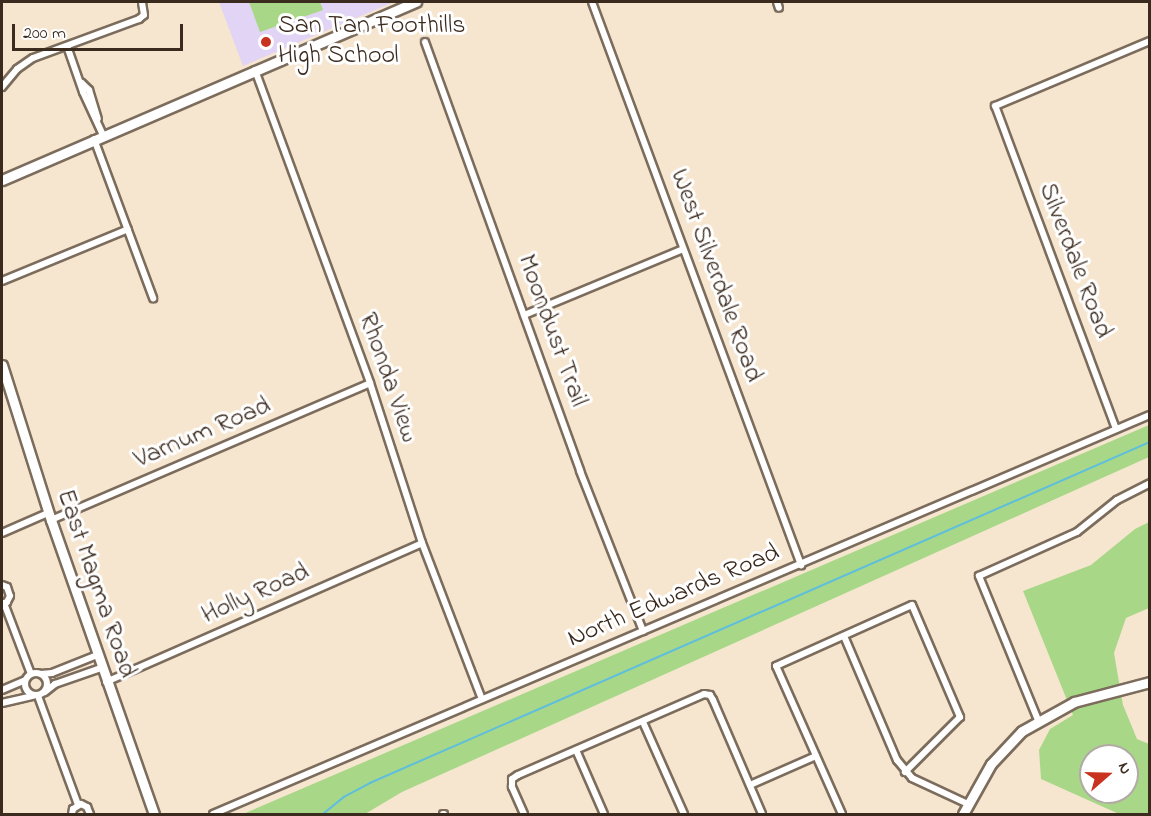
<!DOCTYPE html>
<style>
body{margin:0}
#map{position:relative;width:1151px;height:816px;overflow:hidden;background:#f6e6d0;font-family:"Indie Flower",sans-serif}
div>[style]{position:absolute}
.built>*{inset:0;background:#e1d4f4}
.green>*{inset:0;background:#a8d887}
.stream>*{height:1.5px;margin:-0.75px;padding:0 0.75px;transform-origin:0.75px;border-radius:0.75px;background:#5fbddd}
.roads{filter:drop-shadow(2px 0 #7c6c5c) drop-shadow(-2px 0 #7c6c5c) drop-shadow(0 2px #7c6c5c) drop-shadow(0 -2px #7c6c5c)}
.street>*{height:6px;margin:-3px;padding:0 3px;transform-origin:3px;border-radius:3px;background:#fff}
.street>.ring{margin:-3px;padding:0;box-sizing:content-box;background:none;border:6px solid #fff;border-radius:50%}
.secondary>*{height:9px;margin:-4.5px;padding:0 4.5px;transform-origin:4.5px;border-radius:4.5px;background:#fff}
.dots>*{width:16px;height:16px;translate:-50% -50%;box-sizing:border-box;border:3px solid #fff;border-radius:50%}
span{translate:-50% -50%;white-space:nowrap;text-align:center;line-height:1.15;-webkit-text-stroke:6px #fff;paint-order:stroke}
.poi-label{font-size:26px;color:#3b2a1e}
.left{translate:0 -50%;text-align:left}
.street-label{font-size:26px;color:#3b2a1e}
.frame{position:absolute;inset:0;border:3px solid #3b2a1e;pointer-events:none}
.north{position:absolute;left:1079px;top:744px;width:60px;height:60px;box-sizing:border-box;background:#fff;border:2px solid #b1aaa5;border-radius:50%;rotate:70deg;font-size:16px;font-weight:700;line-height:24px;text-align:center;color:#3b2a1e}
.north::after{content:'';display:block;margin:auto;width:21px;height:27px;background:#c8321e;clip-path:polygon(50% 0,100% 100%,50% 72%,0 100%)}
.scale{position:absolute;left:12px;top:24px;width:171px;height:27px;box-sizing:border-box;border:3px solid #3b2a1e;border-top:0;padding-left:8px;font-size:18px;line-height:21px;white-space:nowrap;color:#3b2a1e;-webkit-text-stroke:4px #fff;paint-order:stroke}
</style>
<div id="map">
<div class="built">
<div style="clip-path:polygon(219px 2px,394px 2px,243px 66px)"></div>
</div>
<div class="green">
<div style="clip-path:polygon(249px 2px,320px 2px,323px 10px,260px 32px)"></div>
<div style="clip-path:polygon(1149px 425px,1149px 457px,402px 792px,365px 814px,243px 814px)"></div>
<div style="clip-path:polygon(evenodd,1149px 522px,1149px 608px,1126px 618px,1114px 653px,1123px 705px,1137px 739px,1149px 744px,1149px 814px,1119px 814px,1041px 779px,1039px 750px,1050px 729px,1073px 715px,1023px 591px,1091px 565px,1135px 529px,1149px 522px,1091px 756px,1127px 756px,1127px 792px,1091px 792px,1091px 756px)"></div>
</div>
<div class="stream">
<div style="left:323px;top:814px;width:27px;rotate:-39deg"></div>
<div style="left:344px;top:797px;width:30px;rotate:-28deg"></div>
<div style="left:370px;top:783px;width:851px;rotate:-23.61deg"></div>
</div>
<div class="roads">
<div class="street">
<div style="left:592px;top:2px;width:601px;rotate:69.63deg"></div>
<div style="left:777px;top:2px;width:6px;rotate:72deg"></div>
<div style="left:425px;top:42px;width:456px;rotate:70.1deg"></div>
<div style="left:580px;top:471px;width:172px;rotate:68.5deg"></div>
<div style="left:67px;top:46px;width:49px;rotate:70.8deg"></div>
<div style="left:83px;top:92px;width:47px;rotate:65.1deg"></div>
<div style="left:255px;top:70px;width:333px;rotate:69.8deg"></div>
<div style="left:370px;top:383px;width:168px;rotate:72deg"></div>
<div style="left:422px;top:543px;width:167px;rotate:69deg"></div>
<div style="left:82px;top:83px;width:10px;rotate:45deg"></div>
<div style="left:89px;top:90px;width:30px;rotate:73deg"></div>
<div style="left:2px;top:87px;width:23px;rotate:-50deg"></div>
<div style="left:17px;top:69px;width:19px;rotate:-35deg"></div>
<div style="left:33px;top:58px;width:113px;rotate:-20.2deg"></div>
<div style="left:139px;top:19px;width:6px;rotate:-39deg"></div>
<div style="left:144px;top:15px;width:13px;rotate:-99deg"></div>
<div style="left:94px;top:139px;width:170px;rotate:69.6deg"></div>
<div style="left:2px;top:281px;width:136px;rotate:-22.4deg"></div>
<div style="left:524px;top:315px;width:172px;rotate:-22.5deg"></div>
<div style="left:1116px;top:429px;width:345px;rotate:-110.5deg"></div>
<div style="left:995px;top:106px;width:168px;rotate:-22.8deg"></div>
<div style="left:51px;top:520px;width:347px;rotate:-23.2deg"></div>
<div style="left:2px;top:533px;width:50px;rotate:-23.5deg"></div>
<div style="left:2px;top:585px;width:5px;rotate:22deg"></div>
<div style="left:7px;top:587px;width:9px;rotate:72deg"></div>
<div style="left:10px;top:596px;width:7px;rotate:117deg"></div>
<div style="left:7px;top:602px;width:5px;rotate:158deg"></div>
<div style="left:4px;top:603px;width:76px;rotate:69.2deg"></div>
<div style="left:844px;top:636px;width:135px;rotate:66.9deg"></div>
<div style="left:897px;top:760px;width:23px;rotate:50deg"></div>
<div style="left:912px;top:778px;width:62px;rotate:24.9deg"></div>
<div class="ring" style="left:25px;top:673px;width:16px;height:16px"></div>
<div style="left:41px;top:674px;width:11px;rotate:-5deg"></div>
<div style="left:52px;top:673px;width:48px;rotate:-21.8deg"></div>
<div style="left:106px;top:682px;width:345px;rotate:-23.7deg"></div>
<div style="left:2px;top:690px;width:25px;rotate:-23deg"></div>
<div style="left:45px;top:692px;width:13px;rotate:-39deg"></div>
<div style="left:55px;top:684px;width:49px;rotate:-19.2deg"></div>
<div style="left:38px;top:696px;width:116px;rotate:69.8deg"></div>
<div style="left:2px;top:703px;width:32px;rotate:-13deg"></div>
<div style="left:1038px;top:720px;width:156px;rotate:-112.3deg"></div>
<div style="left:979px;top:576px;width:107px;rotate:-24.2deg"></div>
<div style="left:1077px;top:532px;width:51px;rotate:-38.7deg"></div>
<div style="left:1117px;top:500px;width:37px;rotate:-27deg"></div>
<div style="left:643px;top:722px;width:101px;rotate:66deg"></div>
<div style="left:576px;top:750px;width:70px;rotate:66.4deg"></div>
<div style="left:750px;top:785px;width:72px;rotate:-23.7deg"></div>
<div style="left:72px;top:814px;width:5px;rotate:-79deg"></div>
<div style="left:73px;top:809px;width:9px;rotate:-32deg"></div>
<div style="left:81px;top:804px;width:7px;rotate:27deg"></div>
<div style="left:87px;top:807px;width:8px;rotate:67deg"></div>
<div style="left:213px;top:814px;width:1018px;rotate:-23.07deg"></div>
<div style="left:443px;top:814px;width:1px"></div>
<div style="left:524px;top:814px;width:30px;rotate:-114deg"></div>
<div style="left:512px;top:787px;width:8px;rotate:-90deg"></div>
<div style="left:512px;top:779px;width:7px;rotate:-34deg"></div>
<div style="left:518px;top:775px;width:203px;rotate:-23.5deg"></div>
<div style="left:704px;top:694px;width:6px;rotate:9deg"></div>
<div style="left:710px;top:695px;width:6px;rotate:59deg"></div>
<div style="left:713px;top:700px;width:124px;rotate:66.7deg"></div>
<div style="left:842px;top:814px;width:162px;rotate:-114deg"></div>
<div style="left:776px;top:666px;width:149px;rotate:-24.2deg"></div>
<div style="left:912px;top:605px;width:122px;rotate:66.8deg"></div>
<div style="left:960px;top:717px;width:78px;rotate:135deg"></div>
</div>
<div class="secondary">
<div style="left:2px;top:180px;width:451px;rotate:-23.3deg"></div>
<div style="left:2px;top:365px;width:163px;rotate:72.5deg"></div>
<div style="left:51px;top:520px;width:312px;rotate:70.7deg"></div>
<div style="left:963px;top:814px;width:57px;rotate:-60.8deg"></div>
<div style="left:991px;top:764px;width:45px;rotate:-46.8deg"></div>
<div style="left:1022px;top:731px;width:60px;rotate:-29.1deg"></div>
<div style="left:1074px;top:702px;width:79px;rotate:-14.7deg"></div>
</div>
</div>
<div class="dots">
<div style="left:266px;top:42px;background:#c8321e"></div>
</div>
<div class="poi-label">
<span class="left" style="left:278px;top:42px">San Tan Foothills<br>High School</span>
</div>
<div class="street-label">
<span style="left:1074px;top:261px;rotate:69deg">Silverdale Road</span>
<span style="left:715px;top:276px;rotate:70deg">West Silverdale Road</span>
<span style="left:551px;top:331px;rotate:70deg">Moondust Trail</span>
<span style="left:387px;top:378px;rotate:71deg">Rhonda View</span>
<span style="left:203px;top:434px;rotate:-23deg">Varnum Road</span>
<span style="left:95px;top:584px;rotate:71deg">East Magma Road</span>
<span style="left:256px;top:595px;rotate:-24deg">Holly Road</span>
<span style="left:674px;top:597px;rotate:-23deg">North Edwards Road</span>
</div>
<div class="frame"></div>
<div class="north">N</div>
<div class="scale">200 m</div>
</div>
